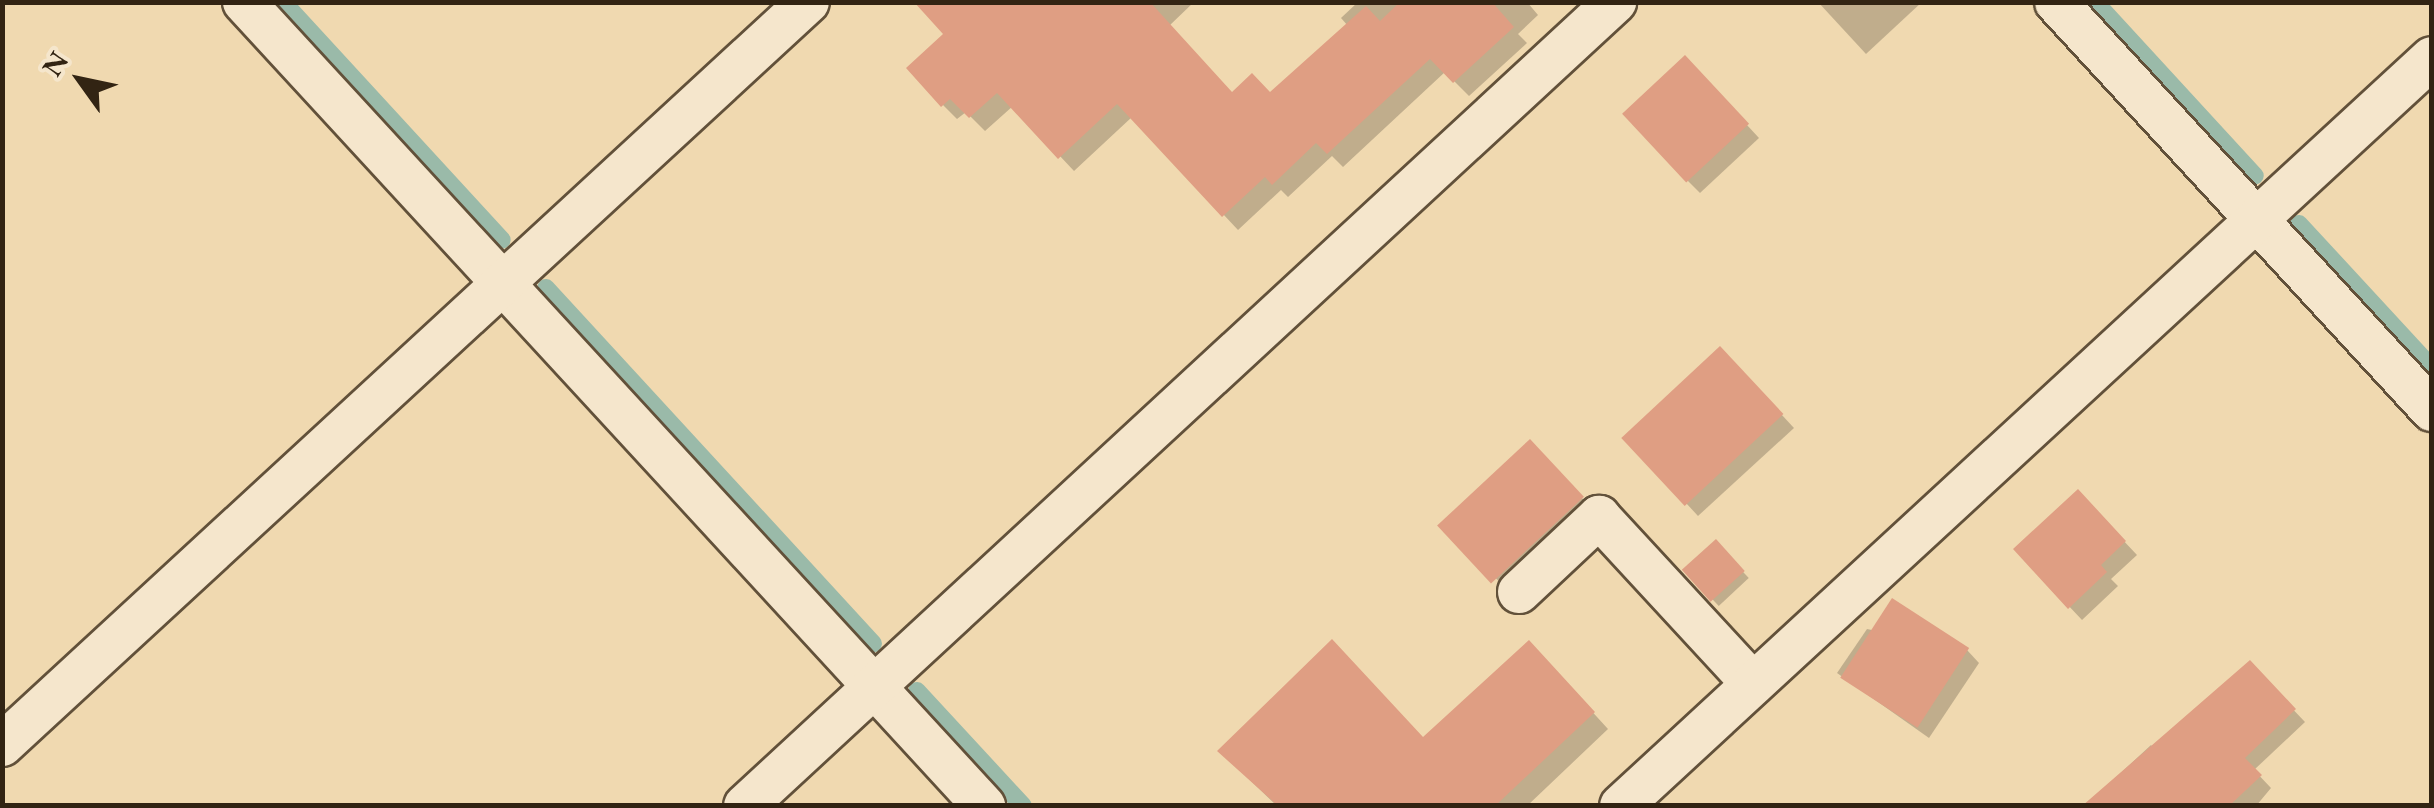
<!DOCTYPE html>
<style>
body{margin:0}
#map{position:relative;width:2434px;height:808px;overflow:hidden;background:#f0d9b0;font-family:"EB Garamond",serif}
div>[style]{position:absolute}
.shadow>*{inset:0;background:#0003;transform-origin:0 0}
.stream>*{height:18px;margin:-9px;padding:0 9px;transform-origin:9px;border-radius:9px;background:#9abaa9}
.building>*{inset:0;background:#df9e83;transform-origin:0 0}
.roads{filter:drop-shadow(2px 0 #62513a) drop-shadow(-2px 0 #62513a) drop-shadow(0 2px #62513a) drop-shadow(0 -2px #62513a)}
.street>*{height:42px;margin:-21px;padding:0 21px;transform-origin:21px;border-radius:21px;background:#f5e6cc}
span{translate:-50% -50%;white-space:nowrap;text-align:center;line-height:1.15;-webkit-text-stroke:8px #f5e6cc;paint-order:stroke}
.frame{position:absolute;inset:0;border:5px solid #322413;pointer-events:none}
.north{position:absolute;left:30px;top:30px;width:100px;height:100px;-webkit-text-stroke:8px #f5e6cc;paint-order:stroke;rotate:303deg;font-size:28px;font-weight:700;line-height:40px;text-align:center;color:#322413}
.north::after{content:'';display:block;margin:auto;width:35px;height:45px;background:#322413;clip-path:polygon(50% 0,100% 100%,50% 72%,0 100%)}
</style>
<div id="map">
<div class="shadow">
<div style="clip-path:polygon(953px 2px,1194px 2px,1169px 26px,1233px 95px,1271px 95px,1348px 26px,1341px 18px,1358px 2px,1527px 2px,1538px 15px,1518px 34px,1527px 43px,1469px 96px,1445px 72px,1343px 167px,1332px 156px,1288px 197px,1281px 190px,1238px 230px,1132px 117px,1074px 171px,1013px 106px,985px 131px,966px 112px,957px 119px,943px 105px)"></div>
<div style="clip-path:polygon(1818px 2px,1922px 2px,1866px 54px)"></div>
<div style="clip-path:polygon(1697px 71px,1759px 138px,1700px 193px,1688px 181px)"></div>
<div style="clip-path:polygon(1733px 362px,1794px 428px,1698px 516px,1686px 503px)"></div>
<div style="clip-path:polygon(1542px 455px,1594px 511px,1510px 592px,1444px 528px)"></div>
<div style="clip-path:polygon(2090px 505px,2137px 555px,2111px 579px,2118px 586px,2082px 620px,2016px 550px)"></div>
<div style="left:1716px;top:543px;width:48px;height:41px;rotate:47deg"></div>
<div style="clip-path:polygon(1867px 629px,1967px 650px,1979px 663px,1929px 738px,1837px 673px)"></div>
<div style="clip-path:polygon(1544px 659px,1608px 729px,1527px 806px,1277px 806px,1220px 751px,1423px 740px)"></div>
<div style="clip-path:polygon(2250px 664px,2305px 722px,2254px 770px,2271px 788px,2256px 806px,2111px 806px,2099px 793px,2151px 745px,2156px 751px)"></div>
</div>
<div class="stream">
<div style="left:283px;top:2px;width:323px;rotate:47.4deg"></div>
<div style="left:2095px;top:2px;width:236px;rotate:47.4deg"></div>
<div style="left:2299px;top:224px;width:196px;rotate:47.3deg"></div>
<div style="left:546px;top:288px;width:483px;rotate:47.4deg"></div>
<div style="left:917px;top:691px;width:156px;rotate:47.3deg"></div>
</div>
<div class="building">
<div style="clip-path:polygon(914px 2px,1150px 2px,1232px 92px,1252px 73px,1270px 92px,1366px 6px,1380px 21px,1400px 2px,1492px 2px,1514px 27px,1453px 83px,1430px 59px,1327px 154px,1316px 143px,1272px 185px,1265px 177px,1222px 217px,1117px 104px,1058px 159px,997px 93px,969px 118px,950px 99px,941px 107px,906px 68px,943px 34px)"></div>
<div style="left:1685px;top:55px;width:94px;height:86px;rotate:47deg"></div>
<div style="left:1720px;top:346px;width:93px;height:135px;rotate:47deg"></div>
<div style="left:1530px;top:439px;width:79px;height:127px;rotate:47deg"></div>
<div style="clip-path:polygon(2078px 489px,2126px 541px,2101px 565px,2107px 572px,2068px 609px,2013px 549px)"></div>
<div style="left:1716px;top:539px;width:43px;height:46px;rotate:48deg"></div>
<div style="left:1892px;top:598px;width:92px;height:95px;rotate:33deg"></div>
<div style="clip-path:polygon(1332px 639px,1423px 737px,1529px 640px,1595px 712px,1495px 806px,1278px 806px,1217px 751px)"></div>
<div style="clip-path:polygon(2250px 660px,2296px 709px,2245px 758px,2262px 775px,2229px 806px,2082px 806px)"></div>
</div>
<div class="roads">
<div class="street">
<div style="left:244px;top:2px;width:1093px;rotate:47.37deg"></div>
<div style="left:2056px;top:2px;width:555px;rotate:47.34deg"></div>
<div style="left:1519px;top:592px;width:110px;rotate:-43.2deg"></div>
<div style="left:1599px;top:517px;width:227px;rotate:47.3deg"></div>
<div style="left:2px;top:745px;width:1096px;rotate:-42.67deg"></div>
<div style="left:745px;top:806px;width:1185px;rotate:-42.74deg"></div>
<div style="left:1621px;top:806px;width:1103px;rotate:-42.69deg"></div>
</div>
</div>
<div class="frame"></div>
<div class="north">N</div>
</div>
